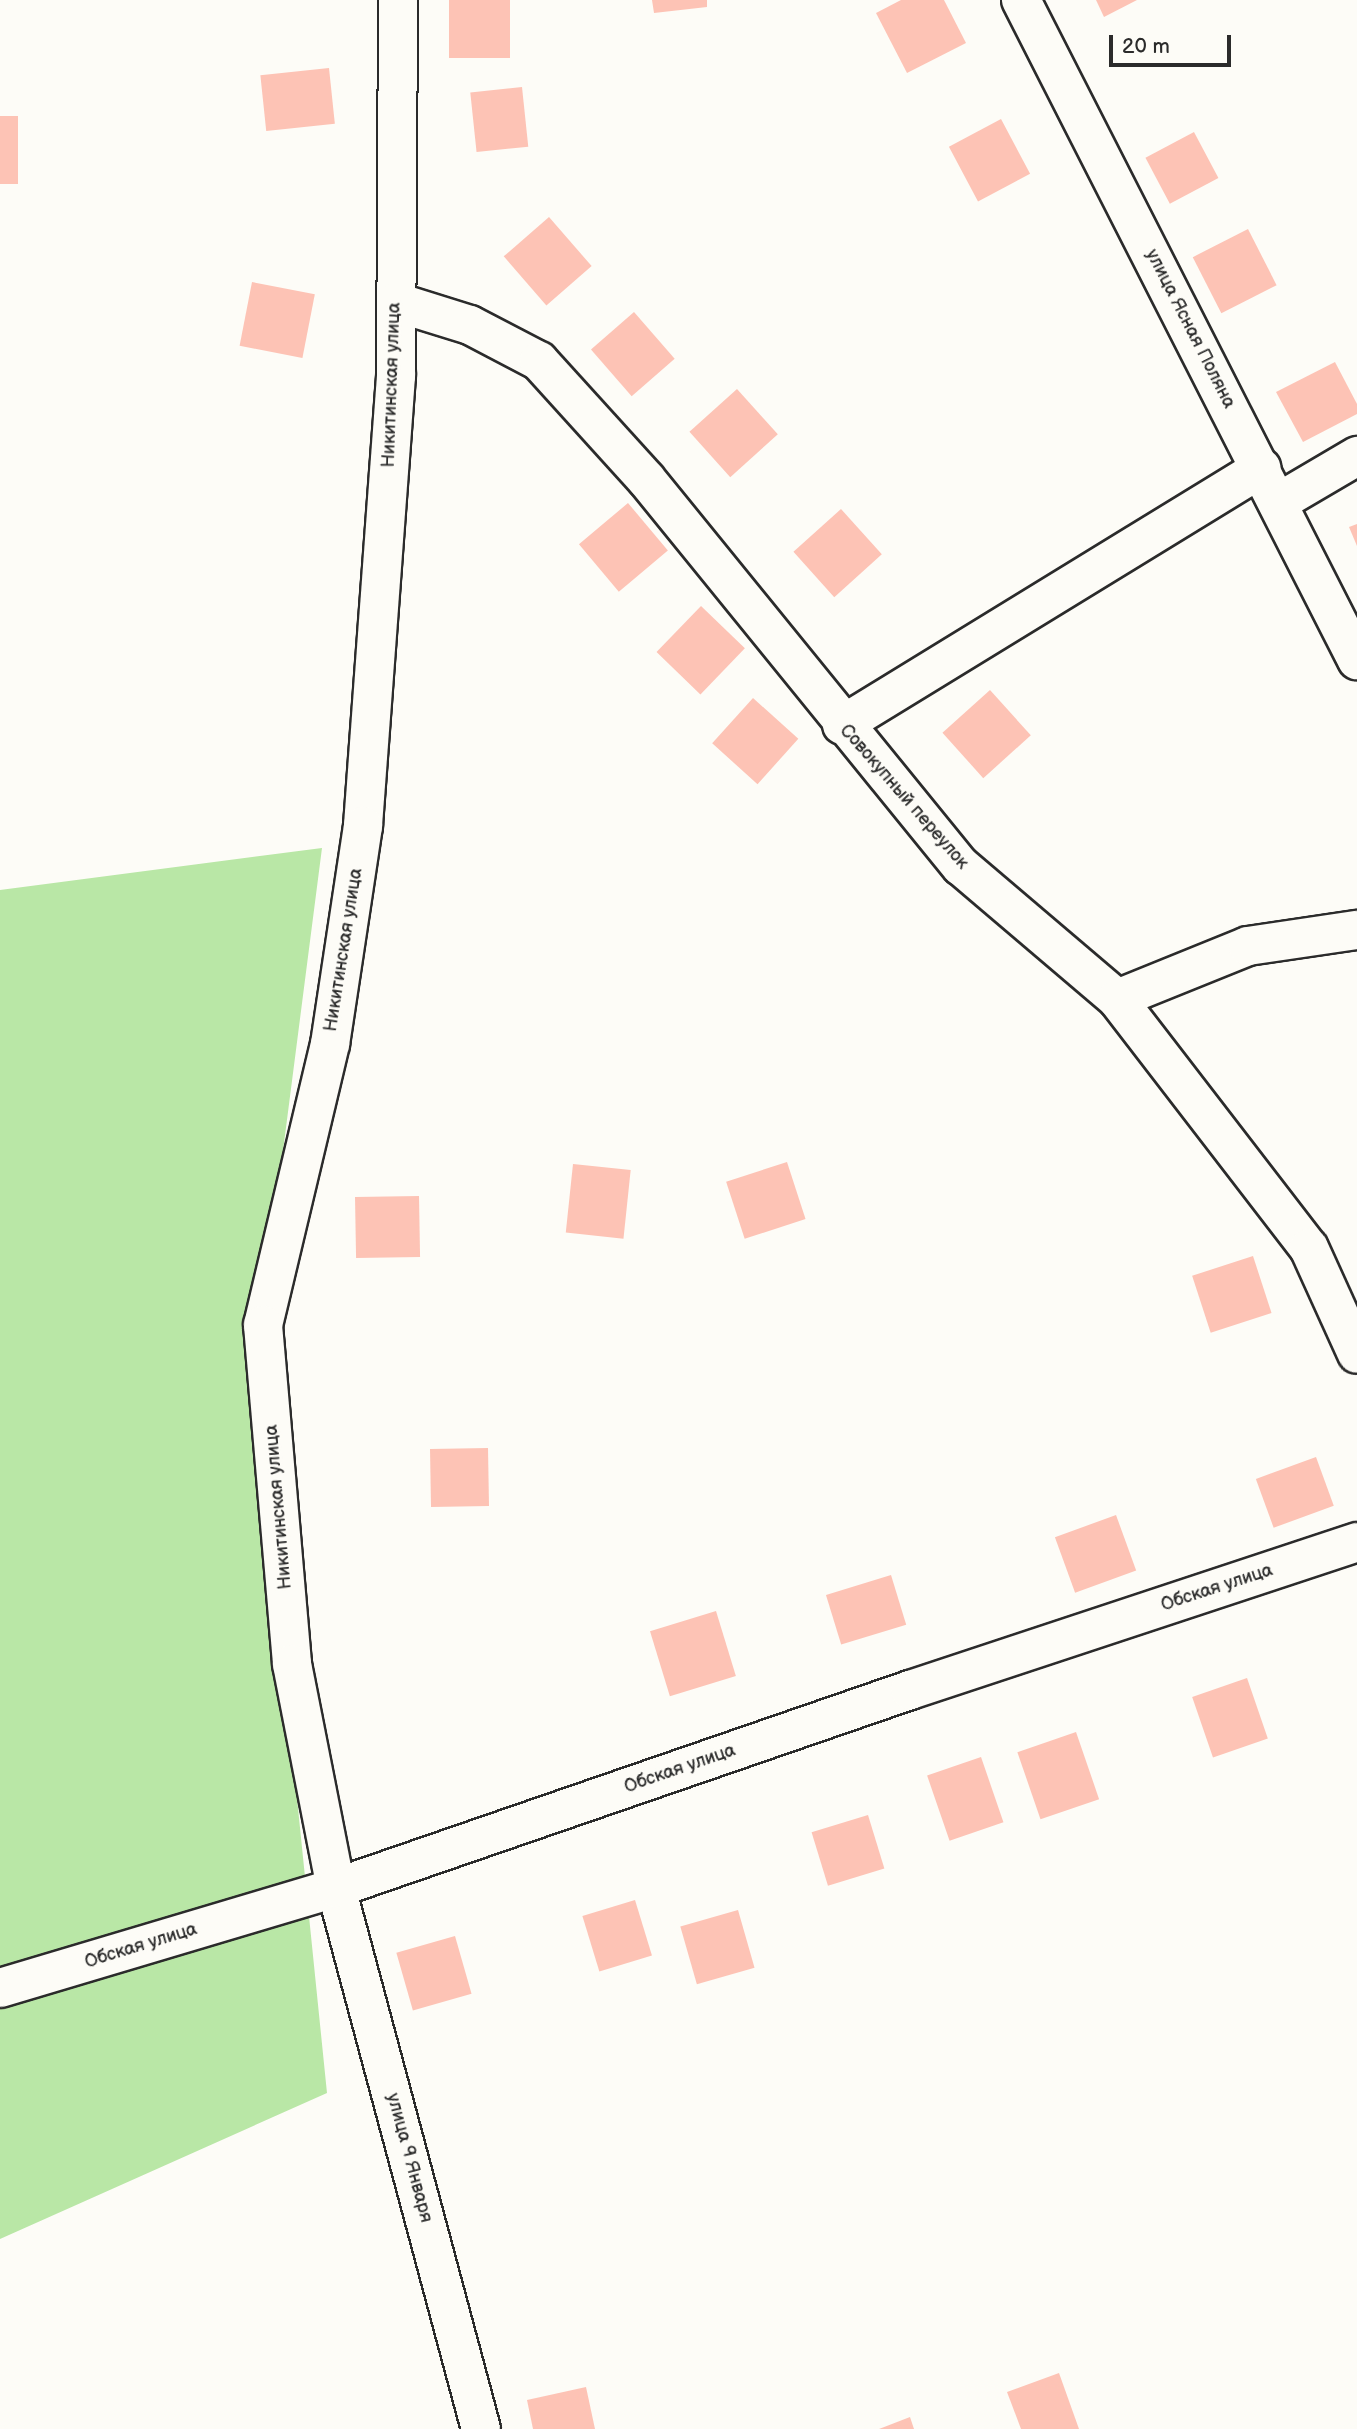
<!DOCTYPE html>
<meta charset="utf-8">
<style>
body{margin:0}
#map{position:relative;width:1357px;height:2429px;overflow:hidden;background:#fdfcf7;font-family:"Balsamiq Sans",sans-serif}
div>[style]{position:absolute}
.green>*{inset:0;background:#b9e7a6}
.building>*{inset:0;background:#fdc3b5;transform-origin:0 0}
.roads{filter:drop-shadow(2px 0 #2b2b2b) drop-shadow(-2px 0 #2b2b2b) drop-shadow(0 2px #2b2b2b) drop-shadow(0 -2px #2b2b2b)}
.street>*{height:38px;margin:-19px;padding:0 19px;transform-origin:19px;border-radius:19px;background:#fdfcf7}
span{translate:-50% -50%;white-space:nowrap;text-align:center;line-height:1.15;-webkit-text-stroke:5px #fdfcf7;paint-order:stroke}
.street-label{font-size:18px;color:#2b2b2b}
.scale{position:absolute;left:1109px;top:35px;width:122px;height:32px;box-sizing:border-box;border:4px solid #2b2b2b;border-top:0;padding-left:9px;font-size:21px;line-height:24px;white-space:nowrap;color:#2b2b2b;-webkit-text-stroke:5px #fdfcf7;paint-order:stroke}
</style>
<div id="map">
<div class="green">
<div style="clip-path:polygon(322px 848px,254px 1376px,327px 2093px,0 2239px,0 890px)"></div>
</div>
<div class="building">
<div style="left:449px;top:0;width:61px;height:58px"></div>
<div style="clip-path:polygon(652px 0,707px 0,707px 7px,654px 13px)"></div>
<div style="clip-path:polygon(901px 0,944px 0,966px 43px,907px 73px,876px 13px)"></div>
<div style="clip-path:polygon(1096px 0,1137px 0,1104px 17px)"></div>
<div style="left:329px;top:68px;width:56px;height:69px;rotate:84deg"></div>
<div style="left:522px;top:87px;width:60px;height:52px;rotate:84deg"></div>
<div style="left:0;top:116px;width:18px;height:68px"></div>
<div style="left:1001px;top:119px;width:62px;height:59px;rotate:62deg"></div>
<div style="left:1194px;top:132px;width:52px;height:55px;rotate:62deg"></div>
<div style="left:549px;top:217px;width:65px;height:60px;rotate:49deg"></div>
<div style="left:1248px;top:229px;width:63px;height:62px;rotate:63deg"></div>
<div style="left:252px;top:282px;width:64px;height:65px;rotate:11deg"></div>
<div style="left:634px;top:312px;width:62px;height:57px;rotate:49deg"></div>
<div style="clip-path:polygon(1335px 362px,1357px 404px,1357px 414px,1303px 442px,1276px 392px)"></div>
<div style="left:737px;top:389px;width:61px;height:64px;rotate:48deg"></div>
<div style="left:628px;top:503px;width:62px;height:64px;rotate:50deg"></div>
<div style="left:841px;top:509px;width:61px;height:64px;rotate:48deg"></div>
<div style="clip-path:polygon(1357px 524px,1357px 546px,1349px 527px)"></div>
<div style="left:701px;top:606px;width:61px;height:64px;rotate:44deg"></div>
<div style="left:990px;top:690px;width:61px;height:64px;rotate:48deg"></div>
<div style="left:753px;top:698px;width:61px;height:61px;rotate:42deg"></div>
<div style="left:787px;top:1162px;width:60px;height:64px;rotate:72deg"></div>
<div style="left:573px;top:1164px;width:58px;height:69px;rotate:6deg"></div>
<div style="left:419px;top:1196px;width:61px;height:64px;rotate:89deg"></div>
<div style="left:1253px;top:1256px;width:60px;height:64px;rotate:72deg"></div>
<div style="left:488px;top:1448px;width:58px;height:58px;rotate:89deg"></div>
<div style="left:1316px;top:1457px;width:52px;height:64px;rotate:70deg"></div>
<div style="left:1116px;top:1515px;width:59px;height:65px;rotate:70deg"></div>
<div style="left:891px;top:1575px;width:52px;height:68px;rotate:73deg"></div>
<div style="left:716px;top:1611px;width:68px;height:69px;rotate:73deg"></div>
<div style="left:1247px;top:1678px;width:64px;height:58px;rotate:71deg"></div>
<div style="left:1076px;top:1732px;width:71px;height:62px;rotate:71deg"></div>
<div style="left:981px;top:1757px;width:69px;height:57px;rotate:71deg"></div>
<div style="left:868px;top:1815px;width:56px;height:59px;rotate:73deg"></div>
<div style="left:635px;top:1900px;width:58px;height:55px;rotate:73deg"></div>
<div style="left:738px;top:1910px;width:60px;height:60px;rotate:74deg"></div>
<div style="left:455px;top:1936px;width:60px;height:61px;rotate:74deg"></div>
<div style="clip-path:polygon(1059px 2373px,1079px 2429px,1021px 2429px,1007px 2392px)"></div>
<div style="clip-path:polygon(586px 2387px,595px 2429px,533px 2429px,527px 2400px)"></div>
<div style="clip-path:polygon(910px 2417px,914px 2429px,879px 2429px)"></div>
</div>
<div class="roads">
<div class="street">
<div style="left:398px;top:0;width:376px;rotate:90.3deg"></div>
<div style="left:396px;top:376px;width:451px;rotate:94.2deg"></div>
<div style="left:363px;top:826px;width:220px;rotate:98.6deg"></div>
<div style="left:330px;top:1044px;width:289px;rotate:103.4deg"></div>
<div style="left:263px;top:1325px;width:340px;rotate:85.1deg"></div>
<div style="left:292px;top:1664px;width:228px;rotate:78.9deg"></div>
<div style="left:336px;top:1888px;width:560px;rotate:75deg"></div>
<div style="left:1021px;top:0;width:741px;rotate:63.02deg"></div>
<div style="left:396px;top:302px;width:77px;rotate:17.3deg"></div>
<div style="left:470px;top:325px;width:78px;rotate:27.6deg"></div>
<div style="left:539px;top:361px;width:159px;rotate:47.8deg"></div>
<div style="left:646px;top:479px;width:499px;rotate:50.9deg"></div>
<div style="left:961px;top:866px;width:205px;rotate:40.4deg"></div>
<div style="left:1117px;top:999px;width:314px;rotate:52.4deg"></div>
<div style="left:1309px;top:1248px;width:116px;rotate:65.6deg"></div>
<div style="left:1279px;top:502px;width:91px;rotate:-30.5deg"></div>
<div style="left:842px;top:725px;width:492px;rotate:-31.5deg"></div>
<div style="left:1117px;top:999px;width:141px;rotate:-22deg"></div>
<div style="left:1248px;top:946px;width:110px;rotate:-8.4deg"></div>
<div style="left:0;top:1988px;width:351px;rotate:-16.6deg"></div>
<div style="left:336px;top:1888px;width:607px;rotate:-19.03deg"></div>
<div style="left:910px;top:1690px;width:471px;rotate:-18.3deg"></div>
</div>
</div>
<div class="street-label">
<span style="left:1190px;top:329px;rotate:63deg">улица Ясная Поляна</span>
<span style="left:392px;top:385px;rotate:-88deg">Никитинская улица</span>
<span style="left:904px;top:797px;rotate:49deg">Совокупный переулок</span>
<span style="left:344px;top:950px;rotate:-81deg">Никитинская улица</span>
<span style="left:279px;top:1507px;rotate:-95deg">Никитинская улица</span>
<span style="left:1217px;top:1588px;rotate:-18deg">Обская улица</span>
<span style="left:680px;top:1769px;rotate:-19deg">Обская улица</span>
<span style="left:141px;top:1946px;rotate:-17deg">Обская улица</span>
<span style="left:409px;top:2158px;rotate:75deg">улица 9 Января</span>
</div>
<div class="scale">20 m</div>
</div>
